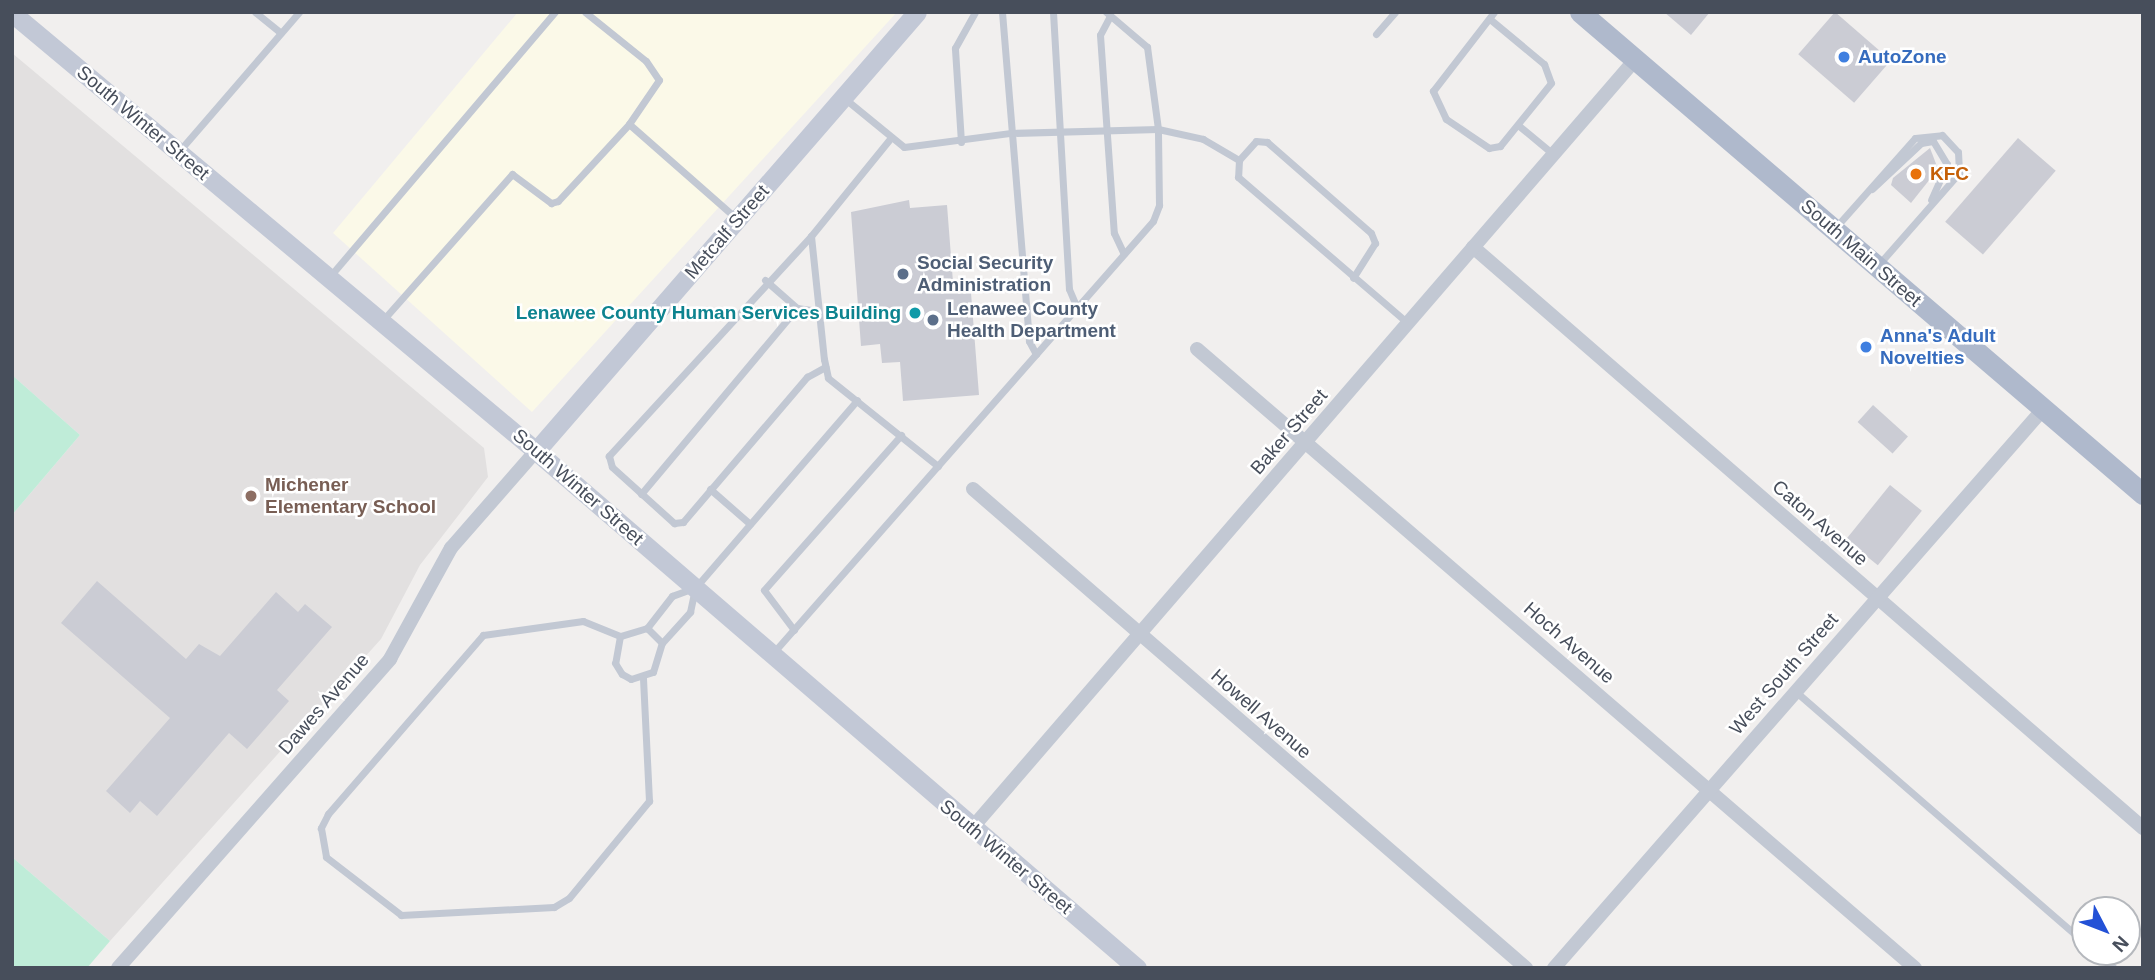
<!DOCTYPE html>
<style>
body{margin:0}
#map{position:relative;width:2155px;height:980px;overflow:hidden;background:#f1efee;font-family:Helvetica,sans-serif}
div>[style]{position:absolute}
.commercial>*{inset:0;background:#fbf9e8}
.education>*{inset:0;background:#e2e0e0}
.green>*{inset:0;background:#bfecd8}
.building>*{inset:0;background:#cbccd4;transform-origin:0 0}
.lane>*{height:7px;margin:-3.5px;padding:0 3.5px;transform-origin:3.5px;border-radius:3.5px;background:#c2c8d3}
.street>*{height:14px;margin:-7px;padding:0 7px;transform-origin:7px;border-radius:7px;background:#c2c8d3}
.secondary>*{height:19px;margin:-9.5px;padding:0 9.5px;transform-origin:9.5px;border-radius:9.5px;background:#c2c8d6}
.primary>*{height:21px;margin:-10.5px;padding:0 10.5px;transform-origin:10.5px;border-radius:10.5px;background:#afb9cc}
.dots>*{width:19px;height:19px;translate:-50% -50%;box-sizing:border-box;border:4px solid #fff;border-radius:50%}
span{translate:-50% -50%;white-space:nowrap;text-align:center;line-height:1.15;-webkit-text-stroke:5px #fff;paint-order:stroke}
.shop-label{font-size:19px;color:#366cbe;font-weight:700}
.left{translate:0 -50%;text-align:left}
.street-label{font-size:19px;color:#474e5b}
.food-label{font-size:19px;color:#c56008;font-weight:700}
.service-label{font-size:19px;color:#4e5e75;font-weight:700}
.culture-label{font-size:19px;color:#0d838f;font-weight:700}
.right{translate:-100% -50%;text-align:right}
.education-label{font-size:19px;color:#785e54;font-weight:700}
.frame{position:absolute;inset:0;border:14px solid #474e5b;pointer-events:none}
.north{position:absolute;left:2071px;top:896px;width:70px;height:70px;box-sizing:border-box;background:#fff;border:2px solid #b5b8bd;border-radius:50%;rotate:132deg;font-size:19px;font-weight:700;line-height:28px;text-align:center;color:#474e5b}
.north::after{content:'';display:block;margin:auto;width:24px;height:32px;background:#2351d6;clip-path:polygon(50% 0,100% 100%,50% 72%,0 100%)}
</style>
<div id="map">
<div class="commercial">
<div style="clip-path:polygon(518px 12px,897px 12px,532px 412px,333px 233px)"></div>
</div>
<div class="education">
<div style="clip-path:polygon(12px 53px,484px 448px,488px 477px,420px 565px,381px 639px,110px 941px,12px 857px,12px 515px,80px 435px,12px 375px)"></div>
</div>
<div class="green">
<div style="clip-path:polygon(12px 375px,80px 435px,12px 515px)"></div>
<div style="clip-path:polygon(12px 857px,110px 941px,87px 968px,12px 968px)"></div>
</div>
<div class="building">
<div style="clip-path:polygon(1664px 12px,1710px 12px,1691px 35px)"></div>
<div style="left:1835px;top:12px;width:74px;height:56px;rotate:41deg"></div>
<div style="left:2018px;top:138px;width:50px;height:111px;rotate:41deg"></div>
<div style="clip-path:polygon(1930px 148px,1938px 169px,1911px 203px,1891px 185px,1893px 178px)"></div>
<div style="clip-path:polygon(909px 200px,910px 208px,947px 205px,953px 282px,970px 280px,979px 395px,903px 401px,900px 362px,882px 363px,880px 344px,861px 346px,851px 212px)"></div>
<div style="left:1873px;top:405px;width:47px;height:23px;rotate:42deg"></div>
<div style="left:1890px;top:485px;width:41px;height:70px;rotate:39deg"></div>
<div style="clip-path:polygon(97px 581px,186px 659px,199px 644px,220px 656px,276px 592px,298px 612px,305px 604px,332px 627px,277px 690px,289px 701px,247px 749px,229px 733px,157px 816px,140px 801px,130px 813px,106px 791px,170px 718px,61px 623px)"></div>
</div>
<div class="lane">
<div style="left:255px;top:12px;width:33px;rotate:39deg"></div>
<div style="left:585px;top:12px;width:78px;rotate:38.8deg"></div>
<div style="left:646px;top:61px;width:23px;rotate:56deg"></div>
<div style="left:659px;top:80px;width:53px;rotate:124.3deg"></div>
<div style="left:1002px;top:12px;width:330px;rotate:85.3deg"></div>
<div style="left:1029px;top:341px;width:15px;rotate:62deg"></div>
<div style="left:1053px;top:12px;width:277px;rotate:86.7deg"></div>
<div style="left:1069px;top:289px;width:21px;rotate:67deg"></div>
<div style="left:1110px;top:16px;width:21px;rotate:118deg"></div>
<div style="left:1100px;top:35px;width:198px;rotate:86deg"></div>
<div style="left:1114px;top:233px;width:23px;rotate:65deg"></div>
<div style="left:1491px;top:20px;width:69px;rotate:39.7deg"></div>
<div style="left:1544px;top:64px;width:20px;rotate:70deg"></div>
<div style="left:1551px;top:83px;width:81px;rotate:129deg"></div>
<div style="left:1500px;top:146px;width:11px;rotate:170deg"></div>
<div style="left:1489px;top:148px;width:52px;rotate:-146deg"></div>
<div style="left:1446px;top:119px;width:31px;rotate:-115deg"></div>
<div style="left:1433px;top:91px;width:100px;rotate:-52.3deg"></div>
<div style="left:1376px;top:34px;width:29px;rotate:-49deg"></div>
<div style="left:844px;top:98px;width:77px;rotate:39.2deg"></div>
<div style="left:904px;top:147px;width:108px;rotate:-7.5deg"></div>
<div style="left:1011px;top:133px;width:147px;rotate:-1.6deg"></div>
<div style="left:1158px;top:129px;width:46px;rotate:12.5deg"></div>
<div style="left:1203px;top:139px;width:42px;rotate:30.3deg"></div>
<div style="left:1239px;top:160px;width:17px;rotate:93deg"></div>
<div style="left:1238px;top:177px;width:224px;rotate:40.7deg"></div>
<div style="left:1518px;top:125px;width:45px;rotate:39.6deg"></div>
<div style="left:889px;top:140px;width:124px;rotate:129.1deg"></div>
<div style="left:811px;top:236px;width:124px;rotate:84deg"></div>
<div style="left:824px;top:359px;width:19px;rotate:78deg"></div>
<div style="left:828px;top:378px;width:141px;rotate:38.7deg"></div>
<div style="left:961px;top:142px;width:94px;rotate:-93.7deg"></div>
<div style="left:955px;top:48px;width:41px;rotate:-60.9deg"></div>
<div style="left:180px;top:150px;width:182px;rotate:-49.2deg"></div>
<div style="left:1239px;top:160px;width:25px;rotate:-48deg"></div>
<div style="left:1256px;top:141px;width:11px;rotate:5deg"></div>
<div style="left:1267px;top:142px;width:138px;rotate:41.2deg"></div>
<div style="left:1371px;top:233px;width:11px;rotate:68deg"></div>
<div style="left:1375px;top:243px;width:41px;rotate:122.2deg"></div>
<div style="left:1872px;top:189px;width:67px;rotate:-43.2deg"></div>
<div style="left:1921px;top:143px;width:12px;rotate:-9deg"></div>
<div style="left:1933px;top:141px;width:27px;rotate:59deg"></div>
<div style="left:1947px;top:164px;width:39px;rotate:114deg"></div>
<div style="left:1835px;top:228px;width:120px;rotate:-48.4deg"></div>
<div style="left:1915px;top:138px;width:27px;rotate:-6deg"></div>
<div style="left:1942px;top:135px;width:23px;rotate:47deg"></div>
<div style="left:1958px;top:152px;width:21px;rotate:87deg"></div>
<div style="left:1959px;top:173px;width:120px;rotate:131.3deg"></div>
<div style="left:811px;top:236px;width:299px;rotate:132.6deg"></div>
<div style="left:609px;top:456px;width:11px;rotate:75deg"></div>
<div style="left:612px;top:467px;width:84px;rotate:42.1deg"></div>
<div style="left:674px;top:523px;width:9px;rotate:-6deg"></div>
<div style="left:683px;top:522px;width:191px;rotate:-49.5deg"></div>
<div style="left:807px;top:377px;width:21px;rotate:-29deg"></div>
<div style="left:331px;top:275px;width:345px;rotate:-49.6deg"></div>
<div style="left:765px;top:280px;width:43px;rotate:41.2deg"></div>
<div style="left:797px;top:308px;width:21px;rotate:8deg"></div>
<div style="left:383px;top:320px;width:195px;rotate:-48.5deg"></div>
<div style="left:512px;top:174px;width:49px;rotate:36.6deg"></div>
<div style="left:551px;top:203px;width:7px;rotate:-16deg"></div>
<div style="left:558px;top:201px;width:105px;rotate:-47.3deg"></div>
<div style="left:629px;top:124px;width:144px;rotate:41.3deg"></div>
<div style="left:710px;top:489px;width:53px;rotate:41.2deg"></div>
<div style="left:641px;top:494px;width:243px;rotate:-50deg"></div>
<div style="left:691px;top:589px;width:20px;rotate:160deg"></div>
<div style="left:672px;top:596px;width:41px;rotate:128deg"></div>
<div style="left:647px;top:628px;width:28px;rotate:163deg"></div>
<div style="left:620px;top:636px;width:27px;rotate:100deg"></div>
<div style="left:615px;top:663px;width:13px;rotate:58deg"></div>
<div style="left:622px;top:674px;width:10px;rotate:29deg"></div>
<div style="left:631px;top:679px;width:23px;rotate:-18deg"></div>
<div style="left:653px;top:672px;width:30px;rotate:-73deg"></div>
<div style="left:662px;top:643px;width:42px;rotate:-47.9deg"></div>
<div style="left:690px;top:612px;width:25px;rotate:-78deg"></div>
<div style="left:695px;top:588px;width:248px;rotate:-49.2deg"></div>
<div style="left:647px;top:628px;width:21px;rotate:45deg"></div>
<div style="left:794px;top:630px;width:50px;rotate:-126.9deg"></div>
<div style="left:764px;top:590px;width:207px;rotate:-48.5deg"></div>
<div style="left:620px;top:636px;width:40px;rotate:-158deg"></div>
<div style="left:583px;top:621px;width:101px;rotate:172deg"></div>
<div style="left:483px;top:635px;width:237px;rotate:130.9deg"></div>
<div style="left:328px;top:814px;width:16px;rotate:117deg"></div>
<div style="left:321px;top:828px;width:29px;rotate:80deg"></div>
<div style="left:326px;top:857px;width:95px;rotate:37.7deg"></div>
<div style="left:401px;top:915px;width:153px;rotate:-3deg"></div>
<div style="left:554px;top:907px;width:17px;rotate:-31deg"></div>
<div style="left:569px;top:898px;width:126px;rotate:-50.5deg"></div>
<div style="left:649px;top:801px;width:123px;rotate:-92.8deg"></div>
<div style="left:773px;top:653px;width:575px;rotate:-48.66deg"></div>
<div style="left:1153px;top:221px;width:17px;rotate:-69deg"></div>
<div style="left:1159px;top:205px;width:76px;rotate:-90.8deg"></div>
<div style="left:1158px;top:129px;width:83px;rotate:-97.6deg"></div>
<div style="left:1147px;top:47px;width:54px;rotate:-139.5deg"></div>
<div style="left:1795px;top:691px;width:384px;rotate:41deg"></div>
<div style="left:2095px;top:952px;width:25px;rotate:40deg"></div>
</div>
<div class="street">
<div style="left:1473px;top:247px;width:887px;rotate:40.93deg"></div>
<div style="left:1197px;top:349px;width:948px;rotate:40.77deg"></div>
<div style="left:973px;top:489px;width:732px;rotate:40.9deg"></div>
<div style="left:972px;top:828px;width:1015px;rotate:-49.2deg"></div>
<div style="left:118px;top:968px;width:412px;rotate:-48.6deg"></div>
<div style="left:390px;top:659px;width:127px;rotate:-61.2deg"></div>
<div style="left:451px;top:548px;width:129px;rotate:-48.8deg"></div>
<div style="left:1554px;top:968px;width:744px;rotate:-48.81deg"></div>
</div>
<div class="secondary">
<div style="left:12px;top:13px;width:683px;rotate:39.89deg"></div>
<div style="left:536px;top:451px;width:793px;rotate:40.7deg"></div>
<div style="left:536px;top:451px;width:581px;rotate:-49.05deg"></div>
</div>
<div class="primary">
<div style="left:1580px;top:12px;width:741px;rotate:40.57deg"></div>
</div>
<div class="dots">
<div style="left:1844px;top:57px;background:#3f7fe0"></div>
<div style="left:1916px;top:174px;background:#e8710a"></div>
<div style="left:903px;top:274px;background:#5c6f8a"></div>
<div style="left:915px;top:313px;background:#0f9aa8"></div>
<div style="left:933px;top:320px;background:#5c6f8a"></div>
<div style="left:1866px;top:347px;background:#3f7fe0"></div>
<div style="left:251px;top:496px;background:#8d6e63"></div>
</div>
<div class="shop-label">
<span class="left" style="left:1858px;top:57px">AutoZone</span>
<span class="left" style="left:1880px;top:347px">Anna's Adult<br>Novelties</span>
</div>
<div class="street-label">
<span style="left:143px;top:123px;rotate:40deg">South Winter Street</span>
<span style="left:727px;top:232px;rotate:-49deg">Metcalf Street</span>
<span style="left:1861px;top:253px;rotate:41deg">South Main Street</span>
<span style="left:1289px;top:432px;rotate:-49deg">Baker Street</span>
<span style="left:578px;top:487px;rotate:41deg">South Winter Street</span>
<span style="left:1820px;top:523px;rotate:41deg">Caton Avenue</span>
<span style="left:1569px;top:643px;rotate:41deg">Hoch Avenue</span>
<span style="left:1784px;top:674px;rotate:-49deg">West South Street</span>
<span style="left:324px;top:704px;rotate:-49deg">Dawes Avenue</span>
<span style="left:1261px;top:714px;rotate:41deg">Howell Avenue</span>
<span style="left:1006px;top:857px;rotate:40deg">South Winter Street</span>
</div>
<div class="food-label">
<span class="left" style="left:1930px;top:174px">KFC</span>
</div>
<div class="service-label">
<span class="left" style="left:917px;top:274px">Social Security<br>Administration</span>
<span class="left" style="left:947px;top:320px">Lenawee County<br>Health Department</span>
</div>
<div class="culture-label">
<span class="right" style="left:901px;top:313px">Lenawee County Human Services Building</span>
</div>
<div class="education-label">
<span class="left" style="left:265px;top:496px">Michener<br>Elementary School</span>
</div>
<div class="frame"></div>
<div class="north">N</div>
</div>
